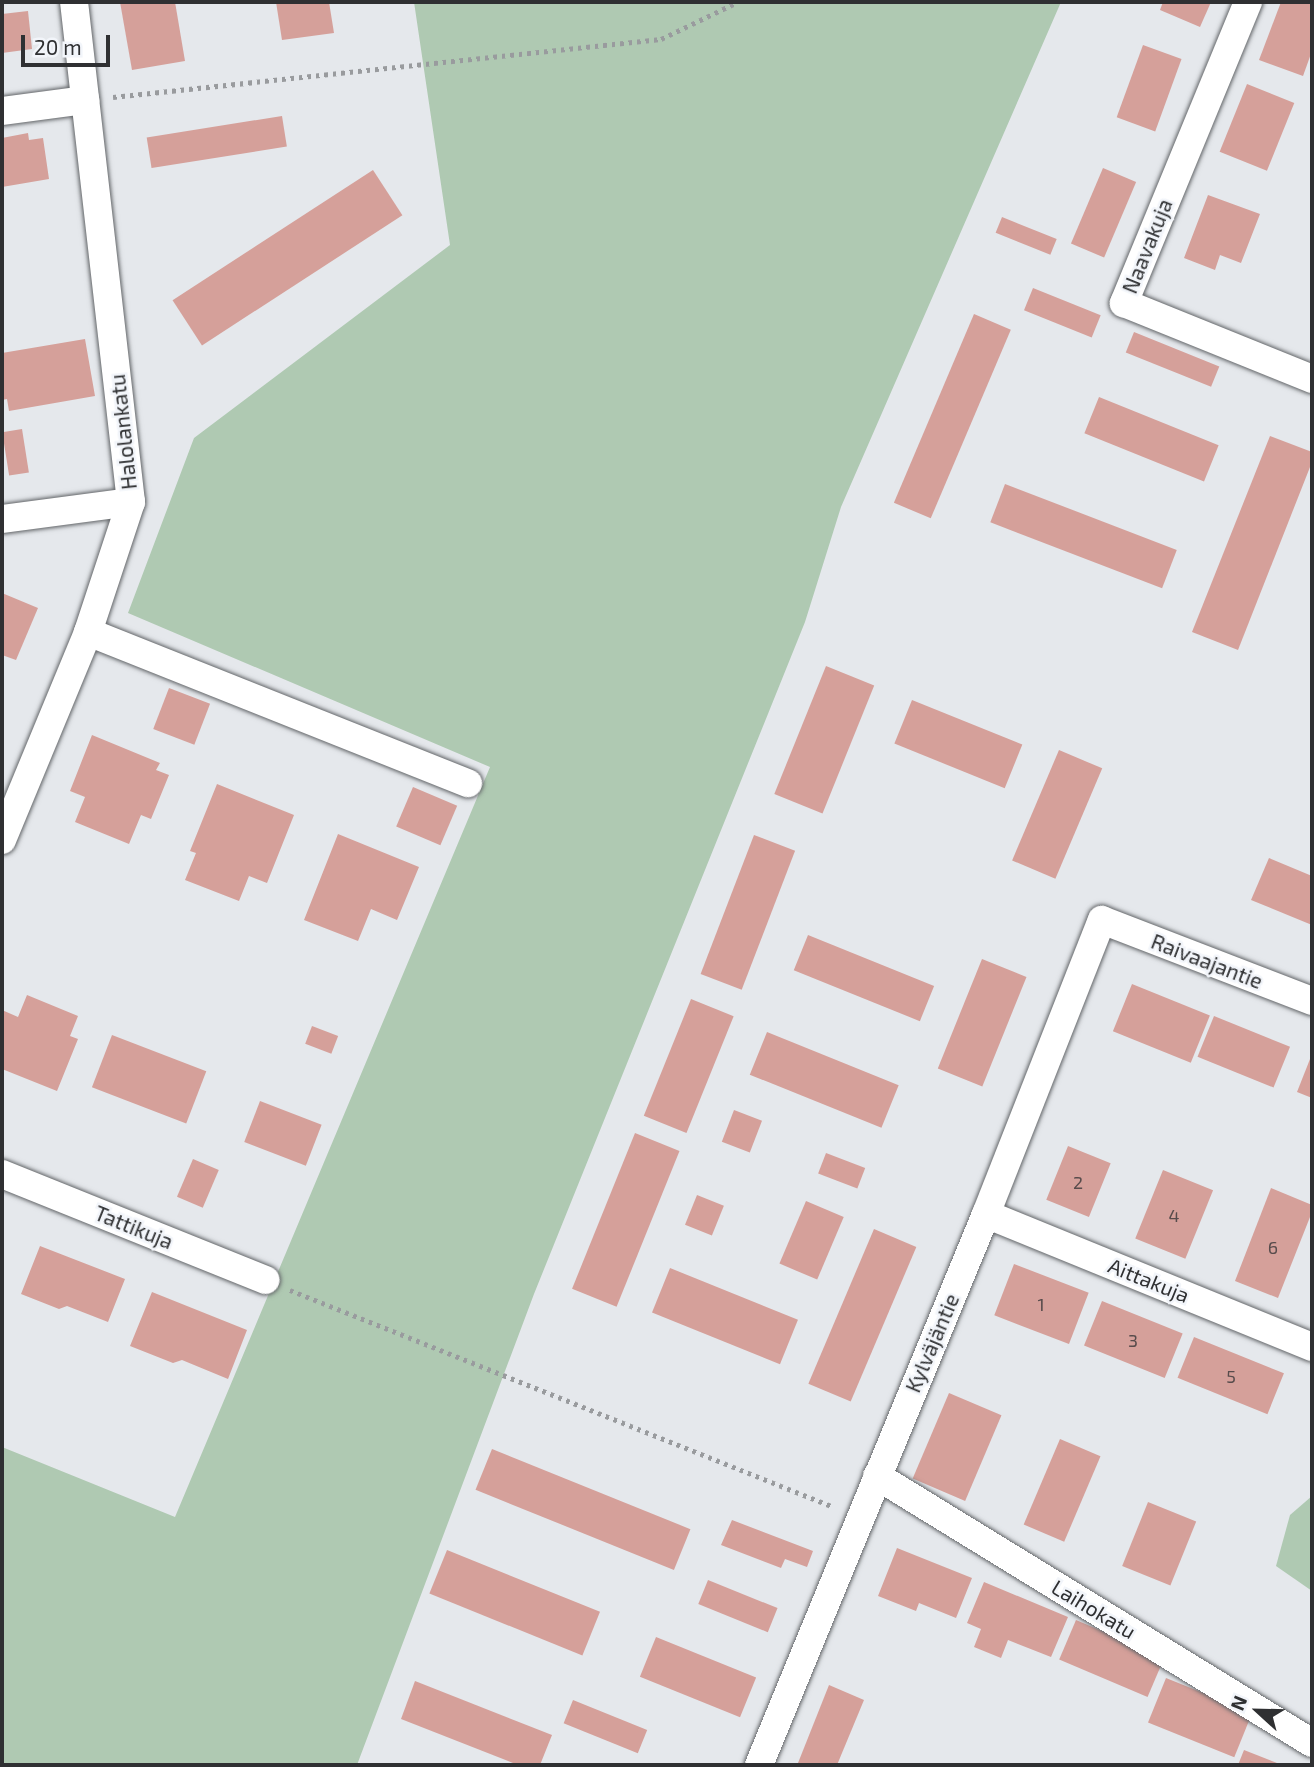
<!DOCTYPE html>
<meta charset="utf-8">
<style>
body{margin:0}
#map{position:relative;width:1314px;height:1767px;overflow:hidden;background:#e5e8ec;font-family:"Exo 2",sans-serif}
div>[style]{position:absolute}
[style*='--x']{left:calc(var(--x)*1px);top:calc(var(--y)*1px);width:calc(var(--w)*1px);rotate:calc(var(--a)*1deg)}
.green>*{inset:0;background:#afc9b2}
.building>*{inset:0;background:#d5a09a;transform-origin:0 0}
.path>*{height:4.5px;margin-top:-2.25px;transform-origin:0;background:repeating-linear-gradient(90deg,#999b9e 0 3.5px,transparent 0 8.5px)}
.roads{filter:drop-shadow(0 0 2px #636669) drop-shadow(0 0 2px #636669)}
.minor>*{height:28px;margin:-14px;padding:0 14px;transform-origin:14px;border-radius:14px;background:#fff}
span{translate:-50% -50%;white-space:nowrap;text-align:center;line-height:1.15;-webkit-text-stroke:5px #f2f5fa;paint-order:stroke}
.number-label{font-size:18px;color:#584c4c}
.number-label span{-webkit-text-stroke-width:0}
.street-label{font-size:21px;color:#2f3032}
.frame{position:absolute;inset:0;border:4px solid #2f3032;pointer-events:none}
.north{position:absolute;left:1223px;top:1676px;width:70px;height:70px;-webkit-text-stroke:5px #f2f5fa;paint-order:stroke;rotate:292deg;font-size:19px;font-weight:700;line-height:28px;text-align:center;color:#2f3032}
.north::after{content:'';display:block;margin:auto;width:24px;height:32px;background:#2f3032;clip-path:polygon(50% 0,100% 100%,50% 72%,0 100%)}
.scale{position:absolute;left:21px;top:35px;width:89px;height:32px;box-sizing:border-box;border:4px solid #2f3032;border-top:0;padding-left:9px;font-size:21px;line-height:24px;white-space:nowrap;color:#2f3032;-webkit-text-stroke:5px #f2f5fa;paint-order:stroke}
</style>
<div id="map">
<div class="green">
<div style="clip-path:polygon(414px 2px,1061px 2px,841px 507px,805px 622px,534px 1294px,357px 1765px,2px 1765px,2px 1447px,175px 1517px,490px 767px,128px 613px,194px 438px,450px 245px)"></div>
<div style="clip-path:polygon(1312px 1496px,1312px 1591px,1276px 1566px,1290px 1515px)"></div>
</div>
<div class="building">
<div style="clip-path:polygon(120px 2px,175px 2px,185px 61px,132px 70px)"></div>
<div style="clip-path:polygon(276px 2px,329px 2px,334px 33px,282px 40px)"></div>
<div style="clip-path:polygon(1163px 2px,1211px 2px,1200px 27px,1160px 10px)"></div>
<div style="clip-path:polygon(1281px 2px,1312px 2px,1312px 51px,1303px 76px,1259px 60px)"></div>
<div style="clip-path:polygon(28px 11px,32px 49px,2px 53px,2px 14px)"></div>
<div style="left:1143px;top:45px;width:41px;height:77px;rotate:20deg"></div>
<div style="left:1247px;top:84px;width:51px;height:73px;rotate:22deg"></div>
<div style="left:282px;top:116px;width:31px;height:137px;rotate:81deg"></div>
<div style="clip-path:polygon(28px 133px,29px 140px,43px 138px,49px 179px,2px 187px,2px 138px)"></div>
<div style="left:1103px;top:168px;width:36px;height:82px;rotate:23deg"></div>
<div style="left:373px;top:170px;width:54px;height:239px;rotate:57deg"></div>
<div style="clip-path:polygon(1208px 195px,1260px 214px,1241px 263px,1220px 255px,1215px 270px,1184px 258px)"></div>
<div style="left:1002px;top:217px;width:59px;height:17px;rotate:22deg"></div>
<div style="left:1033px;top:288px;width:73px;height:24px;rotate:22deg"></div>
<div style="left:974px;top:314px;width:40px;height:205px;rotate:23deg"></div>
<div style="left:1134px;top:332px;width:92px;height:22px;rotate:22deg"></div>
<div style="clip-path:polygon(85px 339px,95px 396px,9px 411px,7px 399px,2px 400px,2px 353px)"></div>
<div style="left:1099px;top:397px;width:129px;height:39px;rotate:22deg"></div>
<div style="left:22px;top:429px;width:44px;height:20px;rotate:81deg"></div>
<div style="clip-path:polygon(1270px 436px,1312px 452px,1312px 462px,1238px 650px,1192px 632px)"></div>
<div style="left:1005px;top:484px;width:184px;height:41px;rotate:21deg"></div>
<div style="clip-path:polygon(2px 593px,38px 608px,16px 660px,2px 655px)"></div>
<div style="left:826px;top:666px;width:52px;height:138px;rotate:22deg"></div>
<div style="left:169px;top:688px;width:44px;height:44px;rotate:21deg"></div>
<div style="left:912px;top:700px;width:119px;height:47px;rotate:22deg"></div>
<div style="clip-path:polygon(92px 735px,160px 763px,156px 770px,169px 775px,151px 819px,141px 815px,129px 844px,75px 822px,85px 797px,70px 791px)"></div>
<div style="left:1059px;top:750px;width:47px;height:120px;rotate:23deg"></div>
<div style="clip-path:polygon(217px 784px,294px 815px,267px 883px,249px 876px,239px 901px,185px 880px,196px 853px,190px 851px)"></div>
<div style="left:413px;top:787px;width:48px;height:43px;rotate:23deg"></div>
<div style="clip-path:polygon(338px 834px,419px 867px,397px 920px,371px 909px,358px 941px,304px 920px)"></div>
<div style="left:754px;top:835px;width:44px;height:149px;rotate:21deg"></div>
<div style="clip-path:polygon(1269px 858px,1312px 876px,1312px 925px,1251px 900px)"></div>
<div style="left:808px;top:935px;width:136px;height:38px;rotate:22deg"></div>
<div style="left:982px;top:959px;width:48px;height:118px;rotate:22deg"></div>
<div style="left:1132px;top:984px;width:84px;height:51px;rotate:22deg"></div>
<div style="clip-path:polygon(27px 995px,78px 1016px,70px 1036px,78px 1039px,57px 1091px,2px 1069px,2px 1010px,18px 1017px)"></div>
<div style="left:691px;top:999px;width:46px;height:126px;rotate:22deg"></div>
<div style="left:1214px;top:1016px;width:82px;height:44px;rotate:22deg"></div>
<div style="left:312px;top:1026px;width:28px;height:19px;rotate:21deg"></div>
<div style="left:767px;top:1032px;width:142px;height:46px;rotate:22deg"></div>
<div style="left:112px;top:1035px;width:101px;height:56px;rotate:21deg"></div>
<div style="clip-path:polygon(1312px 1054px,1312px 1098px,1297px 1092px)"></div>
<div style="left:260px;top:1101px;width:66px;height:44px;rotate:21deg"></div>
<div style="left:734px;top:1110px;width:30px;height:34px;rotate:21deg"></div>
<div style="left:635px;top:1133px;width:48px;height:168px;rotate:22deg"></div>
<div style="left:1068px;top:1146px;width:46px;height:58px;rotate:22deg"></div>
<div style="left:826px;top:1153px;width:42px;height:22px;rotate:21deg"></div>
<div style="left:193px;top:1159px;width:28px;height:41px;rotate:23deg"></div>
<div style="left:1163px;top:1170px;width:54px;height:74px;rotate:22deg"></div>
<div style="clip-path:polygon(1271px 1188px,1312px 1205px,1312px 1212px,1278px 1298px,1235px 1281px)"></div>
<div style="left:697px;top:1195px;width:29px;height:32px;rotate:22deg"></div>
<div style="left:806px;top:1201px;width:41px;height:68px;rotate:23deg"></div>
<div style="left:874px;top:1229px;width:46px;height:168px;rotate:23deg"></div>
<div style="clip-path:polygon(40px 1246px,125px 1279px,108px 1322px,67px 1306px,59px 1309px,21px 1294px)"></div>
<div style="left:1014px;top:1264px;width:80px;height:55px;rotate:21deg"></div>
<div style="left:670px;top:1268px;width:138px;height:48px;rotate:22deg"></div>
<div style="clip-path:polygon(152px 1292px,247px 1330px,228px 1379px,182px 1360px,173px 1363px,130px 1346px)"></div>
<div style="left:1102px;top:1301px;width:87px;height:48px;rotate:22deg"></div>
<div style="left:1194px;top:1337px;width:97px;height:44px;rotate:22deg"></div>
<div style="left:949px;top:1393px;width:57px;height:93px;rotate:23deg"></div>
<div style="left:1060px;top:1439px;width:44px;height:93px;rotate:23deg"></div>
<div style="left:492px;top:1449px;width:214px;height:44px;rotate:22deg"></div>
<div style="left:1148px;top:1502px;width:52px;height:69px;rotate:22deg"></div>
<div style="clip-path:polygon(732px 1520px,813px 1551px,807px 1567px,785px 1559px,781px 1568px,721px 1545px)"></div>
<div style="clip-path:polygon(897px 1548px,972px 1578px,956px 1618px,919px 1603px,916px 1611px,878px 1596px)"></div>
<div style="left:447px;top:1550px;width:165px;height:47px;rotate:22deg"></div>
<div style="left:708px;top:1580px;width:75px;height:26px;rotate:22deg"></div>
<div style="clip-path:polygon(984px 1582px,1068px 1617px,1051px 1657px,1008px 1640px,1001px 1658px,974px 1647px,981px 1629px,967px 1623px)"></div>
<div style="left:1076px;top:1620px;width:96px;height:43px;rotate:23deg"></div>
<div style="left:656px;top:1637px;width:108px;height:43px;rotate:22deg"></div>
<div style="left:1166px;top:1678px;width:93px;height:48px;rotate:22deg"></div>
<div style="clip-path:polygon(415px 1681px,552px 1735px,540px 1765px,518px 1765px,401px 1719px)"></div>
<div style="clip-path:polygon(829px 1685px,864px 1700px,837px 1765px,804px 1765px,798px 1763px)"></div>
<div style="left:573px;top:1700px;width:80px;height:25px;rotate:22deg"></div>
<div style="clip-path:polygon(1244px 1750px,1282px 1765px,1238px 1765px)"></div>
</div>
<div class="path">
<div style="--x:113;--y:97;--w:551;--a:-6.04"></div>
<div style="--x:661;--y:39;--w:85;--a:-25.7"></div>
<div style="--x:290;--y:1290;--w:586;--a:21.75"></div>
</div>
<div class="roads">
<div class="minor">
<div style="--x:1248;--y:2;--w:326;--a:112.4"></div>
<div style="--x:1124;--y:303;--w:203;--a:22"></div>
<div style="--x:2;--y:111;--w:84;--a:-7.5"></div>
<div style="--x:2;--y:519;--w:130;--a:-7.5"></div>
<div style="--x:88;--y:632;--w:409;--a:21.7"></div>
<div style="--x:2;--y:840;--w:225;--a:-67.5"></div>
<div style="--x:88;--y:632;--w:137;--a:-71.7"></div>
<div style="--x:131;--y:502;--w:503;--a:-96.5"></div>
<div style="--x:2;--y:1174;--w:284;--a:21.9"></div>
<div style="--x:986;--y:1214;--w:352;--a:22.2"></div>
<div style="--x:877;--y:1476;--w:510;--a:31.54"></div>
<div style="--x:759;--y:1765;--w:596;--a:-67.61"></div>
<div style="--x:986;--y:1214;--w:316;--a:-68.5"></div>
<div style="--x:1102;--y:920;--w:225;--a:21.1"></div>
</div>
</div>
<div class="number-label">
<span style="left:1078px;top:1182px">2</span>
<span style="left:1174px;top:1215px">4</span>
<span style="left:1273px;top:1247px">6</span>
<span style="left:1041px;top:1304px">1</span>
<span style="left:1133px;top:1340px">3</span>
<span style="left:1231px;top:1376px">5</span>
</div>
<div class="street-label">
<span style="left:1147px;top:246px;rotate:-68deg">Naavakuja</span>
<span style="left:123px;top:432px;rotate:-96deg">Halolankatu</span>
<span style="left:1207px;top:961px;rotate:21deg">Raivaajantie</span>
<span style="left:134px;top:1227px;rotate:22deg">Tattikuja</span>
<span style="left:1149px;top:1280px;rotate:22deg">Aittakuja</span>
<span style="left:932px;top:1343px;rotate:-67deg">Kylväjäntie</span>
<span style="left:1094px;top:1609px;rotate:31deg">Laihokatu</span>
</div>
<div class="frame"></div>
<div class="north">N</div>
<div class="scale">20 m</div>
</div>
